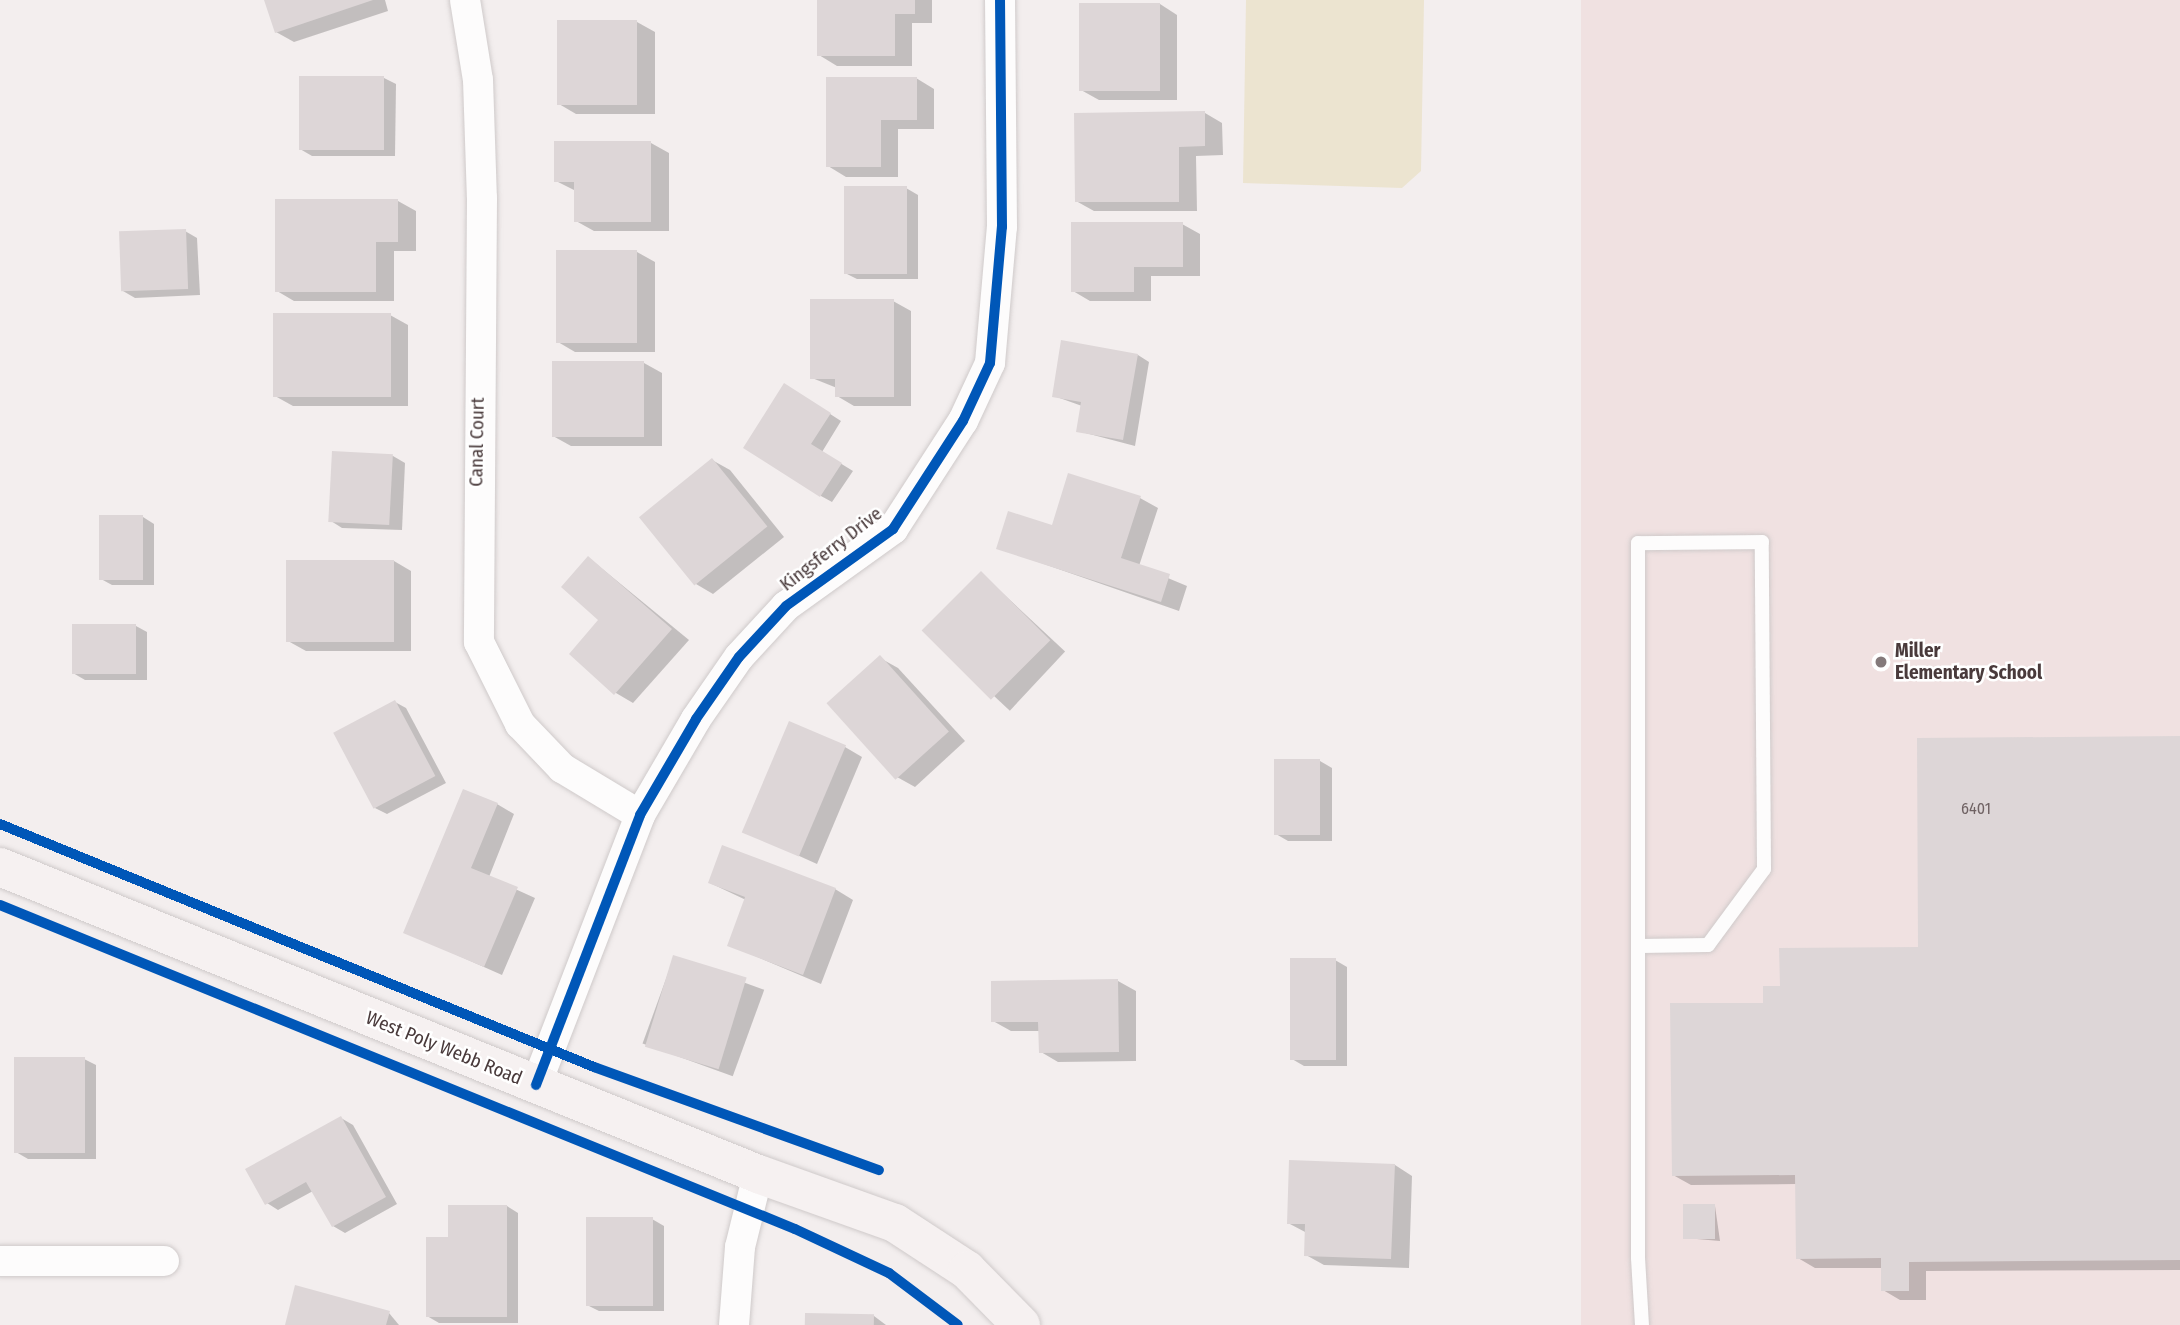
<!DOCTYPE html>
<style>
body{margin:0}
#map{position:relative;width:2180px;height:1325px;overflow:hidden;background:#f3eeee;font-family:"Fira Sans Condensed",sans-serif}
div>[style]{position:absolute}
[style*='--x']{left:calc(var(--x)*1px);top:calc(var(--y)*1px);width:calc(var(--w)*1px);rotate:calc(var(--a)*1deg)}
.education>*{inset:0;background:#f0e1e1;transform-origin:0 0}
.green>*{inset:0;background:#ece4d0}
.shadow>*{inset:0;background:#0003;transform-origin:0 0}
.building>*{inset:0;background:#ddd6d7;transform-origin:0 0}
.roads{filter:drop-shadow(0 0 2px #cfcaca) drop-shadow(0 0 2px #cfcaca)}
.lane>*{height:14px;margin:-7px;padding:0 7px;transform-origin:7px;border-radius:7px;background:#fdfcfc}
.street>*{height:30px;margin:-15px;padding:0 15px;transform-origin:15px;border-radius:15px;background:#fdfcfc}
.secondary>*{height:38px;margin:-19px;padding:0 19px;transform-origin:19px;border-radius:19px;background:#f6f1f1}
.cycleway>*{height:10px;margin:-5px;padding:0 5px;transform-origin:5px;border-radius:5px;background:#0057b8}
.dots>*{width:19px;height:19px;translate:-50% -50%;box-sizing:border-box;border:4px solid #fff;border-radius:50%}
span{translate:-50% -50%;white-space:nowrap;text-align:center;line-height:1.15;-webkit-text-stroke:5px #fff;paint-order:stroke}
.number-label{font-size:16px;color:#6f6263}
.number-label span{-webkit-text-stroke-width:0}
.street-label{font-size:19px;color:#493a3b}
.poi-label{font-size:19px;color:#493a3b;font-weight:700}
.left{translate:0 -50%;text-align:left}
</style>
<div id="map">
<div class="education">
<div style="left:1581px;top:0;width:599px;height:1325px"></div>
</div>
<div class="green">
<div style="clip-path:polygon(1246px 0,1424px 0,1421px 171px,1402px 188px,1243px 183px)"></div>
</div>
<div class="shadow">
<div style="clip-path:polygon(266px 0,385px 0,388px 11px,294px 42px,276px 32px)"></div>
<div style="clip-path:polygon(819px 0,932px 0,932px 23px,912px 23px,912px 66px,837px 66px,819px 55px)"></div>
<div style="clip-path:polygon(1160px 4px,1177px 15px,1177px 100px,1099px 100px,1081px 90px)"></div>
<div style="clip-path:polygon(637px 22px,655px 32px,655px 114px,576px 114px,559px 104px)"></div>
<div style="clip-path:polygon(384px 78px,396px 84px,395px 156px,312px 156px,300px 149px)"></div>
<div style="clip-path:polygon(916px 78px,934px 89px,934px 129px,898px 129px,898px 177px,846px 177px,828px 166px)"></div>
<div style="clip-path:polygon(1205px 113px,1222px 123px,1223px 155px,1196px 156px,1197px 211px,1094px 211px,1076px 201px)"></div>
<div style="clip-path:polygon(651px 143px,669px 153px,669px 231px,594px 231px,576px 221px,576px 191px,556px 181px)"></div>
<div style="clip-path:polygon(906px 188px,918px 195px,918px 279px,857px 279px,845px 273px)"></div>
<div style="clip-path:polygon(398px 201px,416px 211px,416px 251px,394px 251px,394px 301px,294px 301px,277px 291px)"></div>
<div style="clip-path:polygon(1182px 224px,1200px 234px,1200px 276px,1151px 276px,1151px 301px,1090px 301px,1073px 291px)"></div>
<div style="clip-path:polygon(185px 231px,197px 238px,200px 295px,135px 298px,123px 291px)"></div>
<div style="clip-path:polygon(637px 252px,655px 262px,655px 352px,575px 352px,558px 342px)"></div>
<div style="clip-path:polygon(893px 301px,911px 311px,911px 406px,854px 406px,837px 396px,837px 388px,812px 378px)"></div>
<div style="clip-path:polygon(390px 315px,408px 325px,408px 406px,293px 406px,275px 396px)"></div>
<div style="clip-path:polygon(1138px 355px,1149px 362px,1135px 446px,1078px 431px,1082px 406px,1054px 396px)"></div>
<div style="clip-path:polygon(644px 363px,662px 373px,662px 446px,571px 446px,553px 436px)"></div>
<div style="clip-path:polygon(796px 392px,841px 421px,822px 452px,853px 471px,832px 502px,821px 496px)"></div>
<div style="clip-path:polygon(334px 453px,393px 456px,405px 463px,402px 530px,342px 528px,331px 521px)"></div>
<div style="clip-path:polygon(712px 460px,730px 470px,784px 537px,713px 594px,696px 584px)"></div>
<div style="clip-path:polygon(1140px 498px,1158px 508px,1139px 566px,1187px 586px,1179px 611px,998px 548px)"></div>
<div style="clip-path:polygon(143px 517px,154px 524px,154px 585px,112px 585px,101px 579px)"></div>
<div style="clip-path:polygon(589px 558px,689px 640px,633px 703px,616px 693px)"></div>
<div style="clip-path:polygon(394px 561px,411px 571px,411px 651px,306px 651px,288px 641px)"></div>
<div style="left:981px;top:573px;width:115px;height:81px;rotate:43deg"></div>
<div style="clip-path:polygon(136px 626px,147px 632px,147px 680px,85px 680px,73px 673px)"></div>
<div style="clip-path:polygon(880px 658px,898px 668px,965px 741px,915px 787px,897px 777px)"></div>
<div style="clip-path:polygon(395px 702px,406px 708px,446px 783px,387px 814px,375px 808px)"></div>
<div style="clip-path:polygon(2180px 738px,2180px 1270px,1926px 1271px,1926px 1300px,1900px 1300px,1883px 1290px,1883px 1268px,1815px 1268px,1798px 1258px,1797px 1184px,1691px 1185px,1673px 1175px,1765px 1004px,1782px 988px,1919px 949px)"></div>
<div style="clip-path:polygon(845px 747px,862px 757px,817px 864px,744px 831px)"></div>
<div style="clip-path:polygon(1320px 761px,1332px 768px,1332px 841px,1288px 841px,1276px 834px)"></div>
<div style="clip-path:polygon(497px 804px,514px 814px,489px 877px,535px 898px,502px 975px,405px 932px)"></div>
<div style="clip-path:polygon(710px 883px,835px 889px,853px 900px,821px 984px,729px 945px,746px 900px)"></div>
<div style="left:674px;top:957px;width:96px;height:92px;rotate:20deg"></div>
<div style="clip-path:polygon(1335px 960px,1347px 967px,1347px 1066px,1304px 1066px,1292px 1059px)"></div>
<div style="clip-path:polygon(1118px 981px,1136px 991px,1136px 1061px,1058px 1062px,1041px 1052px,1040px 1031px,1011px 1031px,993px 1021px)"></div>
<div style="clip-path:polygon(84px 1059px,96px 1065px,96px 1159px,28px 1159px,16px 1152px)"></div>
<div style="clip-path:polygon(341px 1118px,353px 1125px,397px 1204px,345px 1233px,333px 1226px,313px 1191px,278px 1210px,267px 1203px)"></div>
<div style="clip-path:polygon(1395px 1165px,1412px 1176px,1409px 1268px,1324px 1265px,1306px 1255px,1307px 1233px,1288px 1223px)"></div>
<div style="clip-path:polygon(507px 1206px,518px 1213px,518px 1323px,439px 1323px,427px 1316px,450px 1239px)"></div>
<div style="clip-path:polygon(1715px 1206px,1720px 1241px,1685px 1238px)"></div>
<div style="clip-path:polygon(652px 1219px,664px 1226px,664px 1311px,599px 1311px,587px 1305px)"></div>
<div style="clip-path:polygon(389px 1313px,399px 1325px,286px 1325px)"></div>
<div style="clip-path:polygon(806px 1314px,874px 1316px,886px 1325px,806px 1325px)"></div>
</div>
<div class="building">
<div style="clip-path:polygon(264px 0,373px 0,275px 33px)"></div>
<div style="clip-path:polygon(817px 0,915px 0,915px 14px,895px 14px,895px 56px,817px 56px)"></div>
<div style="left:1079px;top:3px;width:81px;height:88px"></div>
<div style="left:557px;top:20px;width:80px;height:85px"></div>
<div style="left:299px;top:76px;width:85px;height:74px"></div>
<div style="clip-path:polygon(826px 77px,917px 77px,917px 120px,881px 120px,881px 167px,826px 167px)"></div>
<div style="clip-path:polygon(1205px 111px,1205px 146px,1179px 147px,1179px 202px,1075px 202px,1074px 113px)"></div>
<div style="clip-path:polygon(554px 141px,651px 141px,651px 222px,574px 222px,574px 182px,554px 182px)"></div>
<div style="left:844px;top:186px;width:63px;height:88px"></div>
<div style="clip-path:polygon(275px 199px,398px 199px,398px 242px,376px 242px,376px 292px,275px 292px)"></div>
<div style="clip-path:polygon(1071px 222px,1183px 222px,1183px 267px,1134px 267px,1134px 292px,1071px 292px)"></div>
<div style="left:186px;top:229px;width:60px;height:67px;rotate:88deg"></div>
<div style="left:556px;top:250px;width:81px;height:93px"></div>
<div style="clip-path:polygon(810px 299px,894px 299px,894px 397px,835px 397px,835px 379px,810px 379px)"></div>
<div style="left:273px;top:313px;width:118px;height:84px"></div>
<div style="clip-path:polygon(1061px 340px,1138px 354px,1123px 440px,1076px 432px,1081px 402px,1052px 397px)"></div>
<div style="left:552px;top:361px;width:92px;height:76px"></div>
<div style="clip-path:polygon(784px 383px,831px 413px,811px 444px,842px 463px,820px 497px,743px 448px)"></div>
<div style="left:332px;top:451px;width:61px;height:71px;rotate:3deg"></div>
<div style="left:712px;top:458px;width:88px;height:94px;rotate:51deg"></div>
<div style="clip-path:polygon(1068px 473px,1141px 496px,1121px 558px,1170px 574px,1161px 602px,996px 549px,1008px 511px,1052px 525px)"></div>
<div style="left:99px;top:515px;width:44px;height:65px"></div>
<div style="clip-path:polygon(588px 556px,672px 629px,614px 695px,569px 654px,598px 620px,561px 587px)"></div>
<div style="left:286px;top:560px;width:108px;height:82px"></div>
<div style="left:981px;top:571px;width:98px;height:84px;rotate:45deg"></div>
<div style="left:72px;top:624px;width:64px;height:50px"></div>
<div style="left:880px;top:655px;width:103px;height:72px;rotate:48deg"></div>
<div style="left:395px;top:700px;width:86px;height:70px;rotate:62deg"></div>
<div style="left:789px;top:721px;width:62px;height:121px;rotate:23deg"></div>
<div style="clip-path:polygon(2180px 736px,2180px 1260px,1909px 1262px,1909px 1291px,1881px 1291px,1881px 1258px,1796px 1259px,1795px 1175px,1672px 1176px,1670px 1003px,1763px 1003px,1763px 986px,1780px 986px,1779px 948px,1918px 947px,1917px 738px)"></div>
<div style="left:1274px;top:759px;width:46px;height:76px"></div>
<div style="clip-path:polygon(463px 789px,498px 803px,471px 868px,518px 887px,484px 967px,403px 933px)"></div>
<div style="clip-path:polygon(722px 845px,836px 888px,803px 975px,727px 946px,745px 897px,708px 883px)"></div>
<div style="left:673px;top:955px;width:77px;height:96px;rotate:17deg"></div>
<div style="left:1290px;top:958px;width:46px;height:102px"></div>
<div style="clip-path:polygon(1118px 979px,1119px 1052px,1039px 1053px,1038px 1022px,991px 1022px,991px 981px)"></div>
<div style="left:14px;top:1057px;width:71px;height:96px"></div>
<div style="clip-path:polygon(341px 1116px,386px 1197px,332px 1227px,306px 1182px,265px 1205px,245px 1169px)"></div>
<div style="clip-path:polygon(1289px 1160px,1395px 1164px,1391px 1259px,1304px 1256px,1305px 1224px,1287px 1224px)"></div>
<div style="left:1683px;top:1204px;width:32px;height:35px"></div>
<div style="clip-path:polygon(448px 1205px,507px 1205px,507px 1317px,426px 1317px,426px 1237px,448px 1237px)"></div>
<div style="left:586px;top:1217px;width:67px;height:89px"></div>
<div style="clip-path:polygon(295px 1285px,390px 1311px,386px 1325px,285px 1325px)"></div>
<div style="left:805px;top:1313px;width:69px;height:12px;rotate:1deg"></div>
</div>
<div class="roads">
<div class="lane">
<div style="--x:1640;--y:946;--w:68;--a:-0.8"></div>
<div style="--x:1708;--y:945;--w:94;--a:-53.6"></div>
<div style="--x:1764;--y:869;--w:327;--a:-90.4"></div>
<div style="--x:1762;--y:542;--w:124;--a:179.5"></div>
<div style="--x:1638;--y:543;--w:715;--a:90"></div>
<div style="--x:1638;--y:1258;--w:67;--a:86.6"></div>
</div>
<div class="street">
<div style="--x:465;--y:0;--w:81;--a:80.8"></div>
<div style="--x:478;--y:80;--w:118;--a:88.1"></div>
<div style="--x:482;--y:198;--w:444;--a:90.4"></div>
<div style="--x:479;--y:642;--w:92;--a:63.4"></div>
<div style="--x:520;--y:724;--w:61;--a:46.3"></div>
<div style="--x:562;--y:768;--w:91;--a:31.1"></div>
<div style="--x:536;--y:1085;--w:289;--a:-68.9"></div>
<div style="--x:640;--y:815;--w:111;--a:-59.7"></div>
<div style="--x:696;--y:719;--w:75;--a:-55.3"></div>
<div style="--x:739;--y:657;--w:69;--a:-47.3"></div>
<div style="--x:786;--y:606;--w:132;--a:-35.7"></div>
<div style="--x:893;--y:529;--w:129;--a:-57.1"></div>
<div style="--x:963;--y:421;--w:64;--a:-65"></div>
<div style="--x:990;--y:363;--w:137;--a:-85"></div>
<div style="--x:1002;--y:227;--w:227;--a:-90.5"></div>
<div style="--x:0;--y:1261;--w:164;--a:0"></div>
<div style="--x:734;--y:1325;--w:78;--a:-85.6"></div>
<div style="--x:740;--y:1247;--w:75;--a:-76.1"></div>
</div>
<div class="secondary">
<div style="--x:0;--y:867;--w:818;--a:22.05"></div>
<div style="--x:758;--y:1174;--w:145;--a:19.7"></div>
<div style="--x:895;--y:1223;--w:86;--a:33.1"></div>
<div style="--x:967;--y:1270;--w:77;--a:45.5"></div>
</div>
</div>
<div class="cycleway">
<div style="--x:0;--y:824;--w:642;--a:22.25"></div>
<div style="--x:594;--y:1067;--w:303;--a:19.9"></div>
<div style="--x:0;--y:905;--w:858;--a:22.17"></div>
<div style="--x:795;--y:1229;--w:104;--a:25.1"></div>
<div style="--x:889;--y:1273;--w:86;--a:37"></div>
<div style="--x:536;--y:1085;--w:289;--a:-68.9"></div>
<div style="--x:640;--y:815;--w:111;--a:-59.7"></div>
<div style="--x:696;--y:719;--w:75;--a:-55.3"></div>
<div style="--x:739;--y:657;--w:69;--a:-47.3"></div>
<div style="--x:786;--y:606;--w:132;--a:-35.7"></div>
<div style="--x:893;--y:529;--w:129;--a:-57.1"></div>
<div style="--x:963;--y:421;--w:64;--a:-65"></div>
<div style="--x:990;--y:363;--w:137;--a:-85"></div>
<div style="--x:1002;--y:227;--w:227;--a:-90.5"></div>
</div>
<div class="dots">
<div style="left:1881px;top:662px;background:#84797a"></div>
</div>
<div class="number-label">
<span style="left:1976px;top:809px">6401</span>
</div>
<div class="street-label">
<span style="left:477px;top:442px;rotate:-89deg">Canal Court</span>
<span style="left:831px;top:549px;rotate:-38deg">Kingsferry Drive</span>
<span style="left:444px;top:1048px;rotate:22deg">West Poly Webb Road</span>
</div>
<div class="poi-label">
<span class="left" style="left:1895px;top:662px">Miller<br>Elementary School</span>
</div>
</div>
